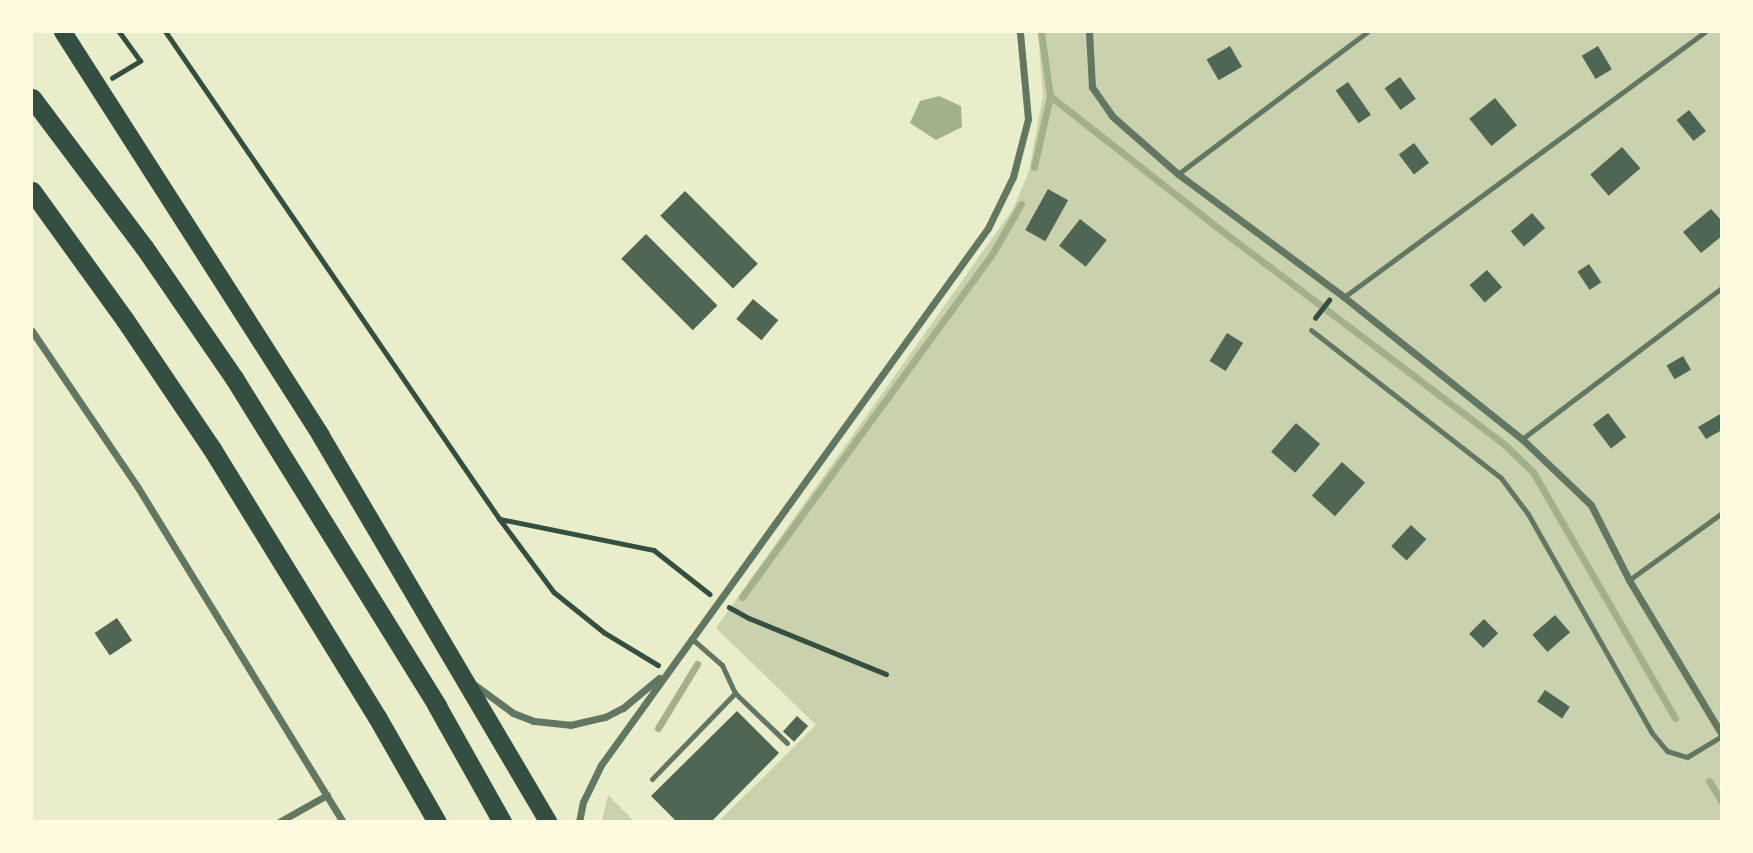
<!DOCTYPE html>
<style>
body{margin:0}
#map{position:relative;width:1753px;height:853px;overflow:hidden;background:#e9edc9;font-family:Mulish,sans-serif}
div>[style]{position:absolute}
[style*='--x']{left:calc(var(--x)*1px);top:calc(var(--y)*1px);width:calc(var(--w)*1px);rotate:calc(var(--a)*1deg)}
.green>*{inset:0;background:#cad2ad}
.water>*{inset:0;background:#a3b18a}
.stream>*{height:7px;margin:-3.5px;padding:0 3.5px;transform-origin:3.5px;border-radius:3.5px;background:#a3b18a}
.building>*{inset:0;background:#4f6655;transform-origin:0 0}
.path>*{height:4.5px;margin:-2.25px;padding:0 2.25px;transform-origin:2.25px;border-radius:2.25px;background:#344e41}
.service>*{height:5px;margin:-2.5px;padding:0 2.5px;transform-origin:2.5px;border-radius:2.5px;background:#617663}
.minor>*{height:7px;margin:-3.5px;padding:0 3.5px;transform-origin:3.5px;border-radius:3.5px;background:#617663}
.primary>*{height:18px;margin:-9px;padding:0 9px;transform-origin:9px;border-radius:9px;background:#344e41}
.trunk>*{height:19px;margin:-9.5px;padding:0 9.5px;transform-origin:9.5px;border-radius:9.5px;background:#344e41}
span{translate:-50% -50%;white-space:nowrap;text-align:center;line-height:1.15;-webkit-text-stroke:5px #fefae0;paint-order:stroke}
.frame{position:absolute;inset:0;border:33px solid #fefae0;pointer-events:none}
</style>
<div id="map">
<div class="green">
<div style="clip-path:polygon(1038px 32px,1721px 32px,1721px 821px,719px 821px,816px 725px,716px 628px,1013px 209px,1029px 171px,1043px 96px)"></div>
<div style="clip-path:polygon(608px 795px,634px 821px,602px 821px)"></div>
</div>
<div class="water">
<div style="clip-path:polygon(939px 96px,961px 106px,962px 127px,936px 140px,910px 123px,920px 101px)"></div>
</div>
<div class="stream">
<div style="--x:1050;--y:96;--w:207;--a:38.1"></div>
<div style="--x:1213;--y:224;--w:366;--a:37.1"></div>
<div style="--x:1505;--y:445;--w:39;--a:44"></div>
<div style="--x:1533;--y:472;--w:284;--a:60"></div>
<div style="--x:1034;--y:167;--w:73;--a:-77.3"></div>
<div style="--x:1050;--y:96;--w:65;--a:-98"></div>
<div style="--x:742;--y:597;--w:422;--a:-53.9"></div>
<div style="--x:991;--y:256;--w:60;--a:-60"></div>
<div style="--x:658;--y:728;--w:75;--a:-58.6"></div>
<div style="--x:1709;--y:781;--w:25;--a:58"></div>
</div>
<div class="building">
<div style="left:1230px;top:46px;width:24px;height:27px;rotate:60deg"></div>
<div style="left:1598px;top:46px;width:27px;height:19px;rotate:59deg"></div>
<div style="left:1400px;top:77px;width:27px;height:19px;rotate:54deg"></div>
<div style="left:1348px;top:82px;width:40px;height:15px;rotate:55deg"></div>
<div style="left:1495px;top:98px;width:35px;height:33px;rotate:51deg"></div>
<div style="left:1689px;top:110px;width:27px;height:16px;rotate:51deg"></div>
<div style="left:1414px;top:143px;width:25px;height:19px;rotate:53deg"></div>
<div style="left:1622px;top:147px;width:28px;height:42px;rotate:49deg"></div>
<div style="left:1048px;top:189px;width:23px;height:47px;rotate:29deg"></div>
<div style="left:685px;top:191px;width:103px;height:35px;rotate:45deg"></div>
<div style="clip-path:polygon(1711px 209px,1722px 221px,1722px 236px,1701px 253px,1683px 232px)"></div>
<div style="left:1532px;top:213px;width:20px;height:28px;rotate:49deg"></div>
<div style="left:1080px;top:219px;width:34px;height:34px;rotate:38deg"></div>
<div style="left:646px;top:234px;width:101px;height:35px;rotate:45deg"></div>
<div style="left:1589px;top:264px;width:22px;height:14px;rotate:56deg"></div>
<div style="left:1487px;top:270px;width:23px;height:23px;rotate:49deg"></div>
<div style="left:753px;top:299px;width:33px;height:26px;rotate:40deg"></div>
<div style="left:1227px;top:333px;width:19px;height:33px;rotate:32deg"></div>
<div style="left:1683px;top:356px;width:16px;height:19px;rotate:60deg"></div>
<div style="left:1608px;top:413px;width:30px;height:19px;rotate:53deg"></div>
<div style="clip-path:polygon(1722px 413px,1722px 430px,1706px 439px,1698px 427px)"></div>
<div style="left:1296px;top:423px;width:32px;height:38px;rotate:41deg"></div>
<div style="left:1342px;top:462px;width:31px;height:45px;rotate:42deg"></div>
<div style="left:1411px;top:525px;width:21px;height:29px;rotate:43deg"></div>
<div style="left:1555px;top:615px;width:23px;height:30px;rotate:49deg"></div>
<div style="left:117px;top:618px;width:27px;height:27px;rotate:56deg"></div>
<div style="left:1484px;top:619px;width:20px;height:21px;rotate:45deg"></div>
<div style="left:1545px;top:690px;width:30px;height:14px;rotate:34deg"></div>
<div style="clip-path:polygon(737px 711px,779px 753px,711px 822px,677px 822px,651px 796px)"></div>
<div style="left:797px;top:716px;width:15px;height:21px;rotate:42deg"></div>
</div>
<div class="path">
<div style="--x:166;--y:32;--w:589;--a:55.58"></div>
<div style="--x:499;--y:518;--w:92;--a:53.4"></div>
<div style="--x:554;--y:592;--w:65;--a:38.8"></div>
<div style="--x:605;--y:633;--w:62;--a:31.1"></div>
<div style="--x:112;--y:78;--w:33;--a:-31"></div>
<div style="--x:140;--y:61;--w:36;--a:-126"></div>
<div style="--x:1315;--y:318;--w:23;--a:-52"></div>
<div style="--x:500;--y:519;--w:157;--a:11.4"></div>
<div style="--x:654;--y:550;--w:71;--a:38.2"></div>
<div style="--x:729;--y:607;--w:23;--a:29"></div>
<div style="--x:749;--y:618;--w:148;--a:22.2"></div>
</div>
<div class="service">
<div style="--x:1178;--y:174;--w:236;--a:-36.9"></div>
<div style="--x:1344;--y:297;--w:448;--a:-36.3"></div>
<div style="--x:1311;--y:330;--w:241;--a:37.9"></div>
<div style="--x:1501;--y:478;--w:45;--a:53.1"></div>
<div style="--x:1528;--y:514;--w:252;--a:60.5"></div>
<div style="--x:1652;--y:733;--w:23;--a:50"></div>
<div style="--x:1667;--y:751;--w:21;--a:17"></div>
<div style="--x:1687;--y:757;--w:41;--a:-31"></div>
<div style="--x:1522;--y:439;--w:251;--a:-37.1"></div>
<div style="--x:1629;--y:580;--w:115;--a:-35.8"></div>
<div style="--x:735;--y:693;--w:72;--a:43.9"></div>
<div style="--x:652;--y:779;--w:120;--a:-46"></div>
<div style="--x:735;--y:693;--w:31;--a:-115"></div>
<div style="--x:722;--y:665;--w:41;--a:-138.9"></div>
</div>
<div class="minor">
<div style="--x:1089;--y:32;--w:55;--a:86.9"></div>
<div style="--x:1092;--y:87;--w:35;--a:55"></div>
<div style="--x:1112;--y:116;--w:88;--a:41.3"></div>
<div style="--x:1178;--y:174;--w:207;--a:36.5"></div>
<div style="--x:1344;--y:297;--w:228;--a:38.6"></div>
<div style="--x:1522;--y:439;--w:95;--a:43.7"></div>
<div style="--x:1591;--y:505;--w:84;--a:63.1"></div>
<div style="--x:1629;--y:580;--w:181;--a:59"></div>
<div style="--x:32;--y:331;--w:187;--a:55.9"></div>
<div style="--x:137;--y:486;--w:394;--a:58.5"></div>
<div style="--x:475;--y:685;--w:47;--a:36.4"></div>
<div style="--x:513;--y:713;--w:22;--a:21"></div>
<div style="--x:534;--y:721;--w:36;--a:6"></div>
<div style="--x:570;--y:725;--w:36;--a:-13"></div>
<div style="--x:605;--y:717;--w:20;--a:-27"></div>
<div style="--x:623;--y:708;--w:47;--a:-39.8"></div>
<div style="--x:279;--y:822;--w:55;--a:-29.4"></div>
<div style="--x:579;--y:822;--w:20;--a:-79"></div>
<div style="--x:583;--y:802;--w:41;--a:-64.1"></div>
<div style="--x:601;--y:765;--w:662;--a:-54.22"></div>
<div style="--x:988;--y:228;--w:57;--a:-63.9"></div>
<div style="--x:1013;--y:177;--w:60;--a:-75.5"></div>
<div style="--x:1028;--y:119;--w:87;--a:-95.3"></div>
</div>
<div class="primary">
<div style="--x:63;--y:32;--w:479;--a:57.4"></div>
<div style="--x:321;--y:436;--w:448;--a:59.5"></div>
</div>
<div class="trunk">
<div style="--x:32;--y:98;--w:186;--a:53.1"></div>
<div style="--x:144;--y:247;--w:159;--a:55.5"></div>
<div style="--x:234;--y:378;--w:386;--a:58.2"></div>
<div style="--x:437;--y:706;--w:133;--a:60.7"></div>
<div style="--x:32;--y:191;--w:159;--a:54.2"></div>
<div style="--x:125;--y:320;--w:156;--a:56"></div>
<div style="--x:212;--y:449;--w:315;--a:58.4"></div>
<div style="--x:377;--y:717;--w:121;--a:60.3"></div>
</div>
<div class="frame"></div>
</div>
